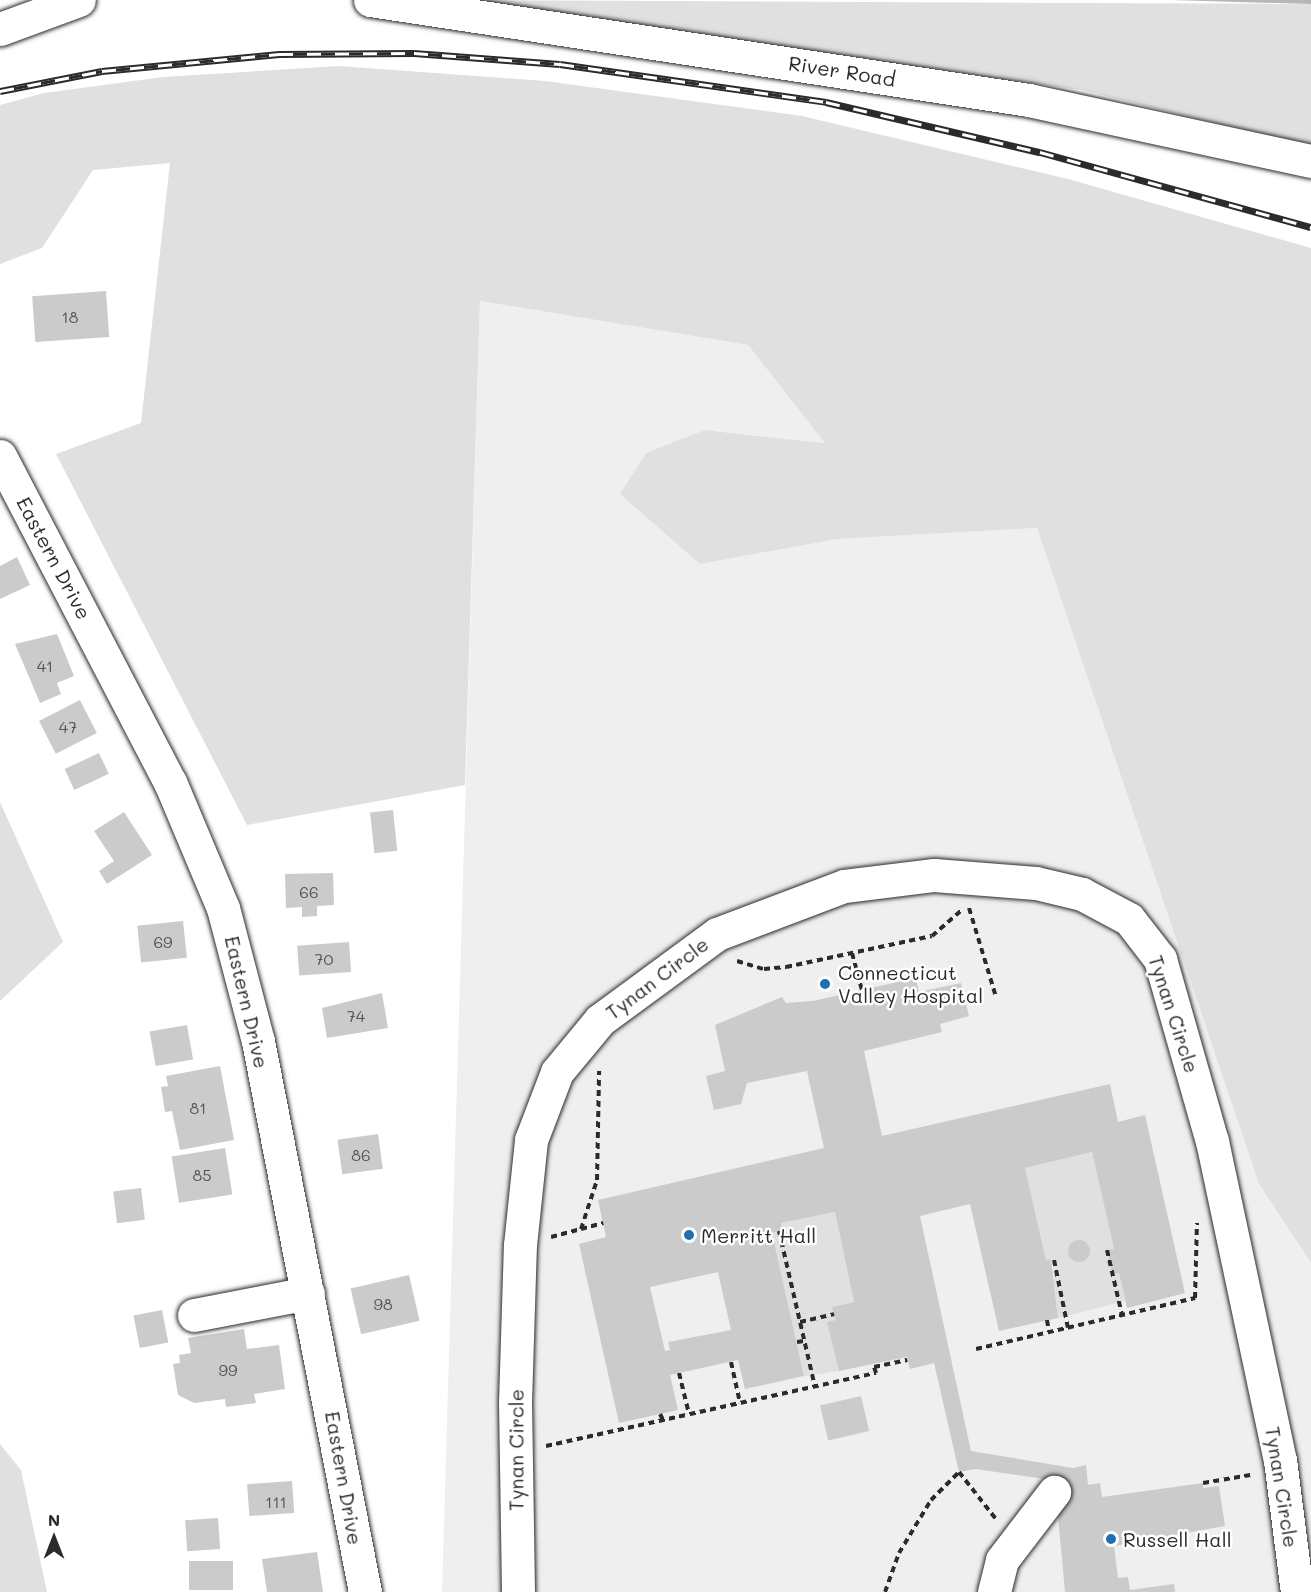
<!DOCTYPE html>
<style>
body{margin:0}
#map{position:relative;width:1311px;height:1592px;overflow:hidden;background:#fff;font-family:Mali,sans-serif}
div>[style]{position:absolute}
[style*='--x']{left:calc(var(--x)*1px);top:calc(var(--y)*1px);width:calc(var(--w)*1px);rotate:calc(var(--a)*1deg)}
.built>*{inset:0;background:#efefef}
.green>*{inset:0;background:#e0e0e0}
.water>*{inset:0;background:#b6b6b6}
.building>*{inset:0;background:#cbcbcb;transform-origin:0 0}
.round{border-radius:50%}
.path>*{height:4px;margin-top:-2px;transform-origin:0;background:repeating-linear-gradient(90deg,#2b2b2b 0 6px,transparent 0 10.5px)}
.roads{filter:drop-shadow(0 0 2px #2b2b2b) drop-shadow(0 0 2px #2b2b2b)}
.minor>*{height:33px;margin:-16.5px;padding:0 16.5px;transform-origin:16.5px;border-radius:16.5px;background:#fff}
.rail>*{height:7px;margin-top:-3.5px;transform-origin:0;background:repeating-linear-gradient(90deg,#fff 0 14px,#2b2b2b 0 28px);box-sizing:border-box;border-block:2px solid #2b2b2b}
.dots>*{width:16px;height:16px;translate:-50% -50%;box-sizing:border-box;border:3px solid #fff;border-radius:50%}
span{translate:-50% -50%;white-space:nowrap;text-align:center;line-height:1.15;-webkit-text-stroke:5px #fff;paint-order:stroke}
.number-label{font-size:16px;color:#535353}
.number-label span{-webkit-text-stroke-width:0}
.street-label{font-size:20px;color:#2b2b2b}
.poi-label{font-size:20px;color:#2b2b2b}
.left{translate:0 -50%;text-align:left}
.north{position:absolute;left:24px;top:1508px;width:60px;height:60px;-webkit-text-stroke:4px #fff;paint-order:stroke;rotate:0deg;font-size:16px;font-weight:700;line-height:24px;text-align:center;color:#2b2b2b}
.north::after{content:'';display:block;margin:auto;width:21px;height:27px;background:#2b2b2b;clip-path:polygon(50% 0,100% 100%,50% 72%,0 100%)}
</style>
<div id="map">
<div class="built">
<div style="clip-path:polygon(480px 301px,748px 345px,826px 443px,705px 430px,700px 564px,837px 539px,1037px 528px,1259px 1184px,1311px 1263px,1311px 1592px,442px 1592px)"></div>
</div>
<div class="green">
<div style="clip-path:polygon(440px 0,1311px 4px,1311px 147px,1082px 90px)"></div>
<div style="clip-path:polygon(339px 66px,545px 81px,802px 116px,1068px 179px,1311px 248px,1311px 1263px,1259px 1184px,1037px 528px,837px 539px,700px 564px,620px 494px,646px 453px,705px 430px,825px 443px,748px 345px,480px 301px,465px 785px,247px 825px,56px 454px,141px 423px,170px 163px,93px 170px,42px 248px,0 264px,0 105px,44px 93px,163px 77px)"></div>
<div style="clip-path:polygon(0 802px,63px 942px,0 1001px)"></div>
<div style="clip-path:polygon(1092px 1152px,1114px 1249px,1107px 1250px,1112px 1274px,1119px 1273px,1125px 1301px,1058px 1318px,1052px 1259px,1046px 1260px,1025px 1168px)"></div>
<div style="clip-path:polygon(835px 1212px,854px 1302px,833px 1307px,836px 1320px,828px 1323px,839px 1371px,804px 1376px,772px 1233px,782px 1230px,781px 1223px)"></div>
<div style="clip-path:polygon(0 1444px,21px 1470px,47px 1592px,0 1592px)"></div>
</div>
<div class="water">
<div style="clip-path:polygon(1171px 0,1311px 0,1311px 4px)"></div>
</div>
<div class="building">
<div style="left:106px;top:291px;width:46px;height:74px;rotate:86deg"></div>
<div style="clip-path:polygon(17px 557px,30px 585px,0 599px,0 566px)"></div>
<div style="clip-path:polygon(57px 634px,74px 676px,57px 683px,61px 694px,40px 703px,15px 644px)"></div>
<div style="left:80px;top:700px;width:37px;height:46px;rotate:63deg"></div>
<div style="left:99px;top:753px;width:23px;height:38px;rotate:65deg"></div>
<div style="left:393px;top:810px;width:41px;height:23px;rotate:84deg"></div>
<div style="clip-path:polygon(124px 812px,152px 855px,107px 884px,99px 871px,114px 861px,94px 831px)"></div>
<div style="clip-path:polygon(333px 873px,334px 905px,317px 906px,317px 916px,302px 917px,302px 907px,286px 908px,285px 874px)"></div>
<div style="left:183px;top:921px;width:37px;height:46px;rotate:84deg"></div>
<div style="left:349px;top:942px;width:30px;height:52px;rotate:86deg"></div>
<div style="clip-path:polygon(evenodd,911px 979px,916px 979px,919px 992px,961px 983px,969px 1016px,940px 1024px,942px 1032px,864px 1051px,882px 1136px,1110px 1084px,1118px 1122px,1145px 1115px,1185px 1293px,1127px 1308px,1119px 1273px,1112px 1274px,1107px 1250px,1114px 1249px,1092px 1152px,1025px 1168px,1046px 1260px,1051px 1259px,1058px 1318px,999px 1331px,970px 1204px,920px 1216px,971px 1451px,1073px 1468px,1086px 1465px,1088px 1485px,1100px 1483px,1102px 1497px,1203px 1483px,1203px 1488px,1219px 1486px,1225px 1526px,1114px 1546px,1118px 1578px,1128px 1577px,1130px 1590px,1174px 1584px,1175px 1592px,1065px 1592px,1057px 1505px,1061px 1488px,1072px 1483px,976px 1469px,959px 1472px,934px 1363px,910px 1369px,907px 1357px,839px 1371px,827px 1322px,836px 1320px,832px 1307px,854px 1302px,835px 1212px,781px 1223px,783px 1230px,772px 1233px,804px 1376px,745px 1389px,738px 1360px,670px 1375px,678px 1410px,619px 1423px,579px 1244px,606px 1237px,598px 1200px,824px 1148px,807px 1071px,747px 1083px,741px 1104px,714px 1110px,706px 1076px,725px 1071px,715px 1025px,782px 997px,786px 1003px,813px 1001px,911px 979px,718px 1272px,731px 1330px,668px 1342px,670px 1350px,665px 1351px,650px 1287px,718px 1272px)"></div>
<div style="clip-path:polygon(382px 993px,388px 1028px,327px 1038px,322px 1008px)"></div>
<div style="left:187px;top:1025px;width:35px;height:38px;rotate:80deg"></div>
<div style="clip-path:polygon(220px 1066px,234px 1140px,180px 1150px,172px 1111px,165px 1112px,161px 1087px,168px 1086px,166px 1076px)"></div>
<div style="left:378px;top:1134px;width:35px;height:41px;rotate:82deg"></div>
<div style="left:225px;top:1148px;width:47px;height:54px;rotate:81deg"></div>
<div style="left:141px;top:1188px;width:32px;height:28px;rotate:83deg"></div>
<div class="round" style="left:1068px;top:1240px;width:22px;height:22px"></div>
<div style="left:409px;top:1275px;width:47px;height:60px;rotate:77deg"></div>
<div style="left:162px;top:1310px;width:33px;height:29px;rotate:79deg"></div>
<div style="clip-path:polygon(244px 1329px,247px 1349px,279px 1345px,285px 1389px,254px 1394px,256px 1403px,226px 1407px,225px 1399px,194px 1403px,178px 1395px,173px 1364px,180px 1363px,179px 1355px,191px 1353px,188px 1338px)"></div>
<div style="left:861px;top:1396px;width:36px;height:42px;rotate:77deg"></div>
<div style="left:292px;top:1481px;width:32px;height:45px;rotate:86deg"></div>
<div style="left:218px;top:1518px;width:31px;height:33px;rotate:86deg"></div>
<div style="clip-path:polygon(317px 1552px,323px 1592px,267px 1592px,262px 1559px)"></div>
<div style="left:189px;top:1561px;width:44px;height:29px"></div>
</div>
<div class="path">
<div style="--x:969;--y:908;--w:93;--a:73.1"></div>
<div style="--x:852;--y:953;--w:38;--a:75"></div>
<div style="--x:737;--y:961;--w:28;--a:17"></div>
<div style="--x:764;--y:969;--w:22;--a:-5"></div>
<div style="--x:786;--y:967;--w:149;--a:-12"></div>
<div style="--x:932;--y:936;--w:41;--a:-41.1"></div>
<div style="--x:581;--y:1229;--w:23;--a:-15"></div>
<div style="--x:779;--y:1231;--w:160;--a:77"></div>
<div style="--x:551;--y:1237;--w:31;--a:-15"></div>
<div style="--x:581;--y:1229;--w:52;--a:-71.9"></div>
<div style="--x:597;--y:1180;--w:109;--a:-88.9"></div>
<div style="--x:1107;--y:1250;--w:67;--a:77"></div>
<div style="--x:1054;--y:1260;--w:69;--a:78.4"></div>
<div style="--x:1047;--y:1320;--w:12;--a:81"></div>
<div style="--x:800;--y:1322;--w:35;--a:-13"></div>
<div style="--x:797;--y:1342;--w:7;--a:-8"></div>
<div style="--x:976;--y:1349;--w:225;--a:-13.1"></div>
<div style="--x:1195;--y:1298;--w:75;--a:-88.5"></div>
<div style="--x:731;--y:1362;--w:42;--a:77.6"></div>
<div style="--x:679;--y:1373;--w:42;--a:76.3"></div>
<div style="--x:660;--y:1414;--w:7;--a:63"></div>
<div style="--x:546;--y:1446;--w:338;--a:-12.5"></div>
<div style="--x:876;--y:1373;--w:6;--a:-108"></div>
<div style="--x:874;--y:1367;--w:34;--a:-12"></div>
<div style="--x:1203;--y:1483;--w:48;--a:-9.7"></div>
<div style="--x:885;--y:1592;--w:41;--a:-70.3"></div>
<div style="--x:899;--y:1553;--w:62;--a:-58.9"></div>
<div style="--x:931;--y:1500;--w:40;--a:-45"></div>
<div style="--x:959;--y:1472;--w:60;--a:51.8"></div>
</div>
<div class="roads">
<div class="minor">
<div style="--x:370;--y:0;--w:667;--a:8.63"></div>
<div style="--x:1029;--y:100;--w:289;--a:12.2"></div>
<div style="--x:0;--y:29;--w:84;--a:-20.2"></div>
<div style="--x:0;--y:456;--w:368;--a:62.5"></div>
<div style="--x:170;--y:782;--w:137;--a:67.2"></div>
<div style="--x:223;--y:908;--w:138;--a:75.3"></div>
<div style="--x:258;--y:1041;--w:561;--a:79.01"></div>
<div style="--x:194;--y:1315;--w:116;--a:-10.9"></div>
<div style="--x:518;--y:1592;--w:190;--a:-90.9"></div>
<div style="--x:515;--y:1402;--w:157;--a:-88.2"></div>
<div style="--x:520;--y:1245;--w:106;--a:-84"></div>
<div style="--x:531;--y:1140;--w:73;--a:-69.1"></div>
<div style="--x:557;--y:1072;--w:67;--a:-50.4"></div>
<div style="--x:600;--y:1020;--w:145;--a:-36.3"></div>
<div style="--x:717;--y:934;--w:136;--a:-20.7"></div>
<div style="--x:844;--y:886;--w:91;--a:-7"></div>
<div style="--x:934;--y:875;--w:102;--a:4.5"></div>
<div style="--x:1036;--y:883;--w:47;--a:13.4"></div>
<div style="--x:1082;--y:894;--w:53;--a:28"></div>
<div style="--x:1129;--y:919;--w:51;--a:52.2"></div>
<div style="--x:1160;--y:959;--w:189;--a:74.1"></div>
<div style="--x:1212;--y:1141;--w:326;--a:78"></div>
<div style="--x:1280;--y:1460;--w:133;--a:82.7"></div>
<div style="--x:994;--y:1592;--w:33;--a:-76"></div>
<div style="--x:1002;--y:1560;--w:86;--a:-52.6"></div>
</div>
</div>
<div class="rail">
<div style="--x:0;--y:91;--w:104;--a:-11.1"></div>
<div style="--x:102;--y:71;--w:178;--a:-5.5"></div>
<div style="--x:279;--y:54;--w:135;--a:-0.4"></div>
<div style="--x:414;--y:53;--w:146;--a:4.3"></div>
<div style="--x:560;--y:64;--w:269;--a:8.1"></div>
<div style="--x:826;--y:102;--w:220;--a:13.2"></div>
<div style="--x:1040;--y:152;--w:281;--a:15.5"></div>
</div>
<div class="dots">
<div style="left:825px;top:984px;background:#1f6fb2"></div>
<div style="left:689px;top:1235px;background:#1f6fb2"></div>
<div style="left:1111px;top:1539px;background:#1f6fb2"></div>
</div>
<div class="number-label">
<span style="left:70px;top:317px">18</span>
<span style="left:45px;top:666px">41</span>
<span style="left:68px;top:727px">47</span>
<span style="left:309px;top:892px">66</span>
<span style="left:163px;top:942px">69</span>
<span style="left:324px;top:959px">70</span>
<span style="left:356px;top:1016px">74</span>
<span style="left:198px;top:1108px">81</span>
<span style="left:361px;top:1155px">86</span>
<span style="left:202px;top:1175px">85</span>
<span style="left:383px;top:1304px">98</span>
<span style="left:228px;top:1370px">99</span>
<span style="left:276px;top:1502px">111</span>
</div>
<div class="street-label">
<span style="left:842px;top:71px;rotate:9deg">River Road</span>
<span style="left:54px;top:558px;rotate:62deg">Eastern Drive</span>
<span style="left:657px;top:978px;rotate:-37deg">Tynan Circle</span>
<span style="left:247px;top:1002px;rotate:77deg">Eastern Drive</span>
<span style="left:1174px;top:1014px;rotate:72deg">Tynan Circle</span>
<span style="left:516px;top:1450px;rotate:-90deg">Tynan Circle</span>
<span style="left:344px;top:1478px;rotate:80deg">Eastern Drive</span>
<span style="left:1282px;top:1487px;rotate:81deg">Tynan Circle</span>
</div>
<div class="poi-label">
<span class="left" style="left:838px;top:984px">Connecticut<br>Valley Hospital</span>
<span class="left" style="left:701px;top:1235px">Merritt Hall</span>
<span class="left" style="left:1123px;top:1539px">Russell Hall</span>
</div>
<div class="north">N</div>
</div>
